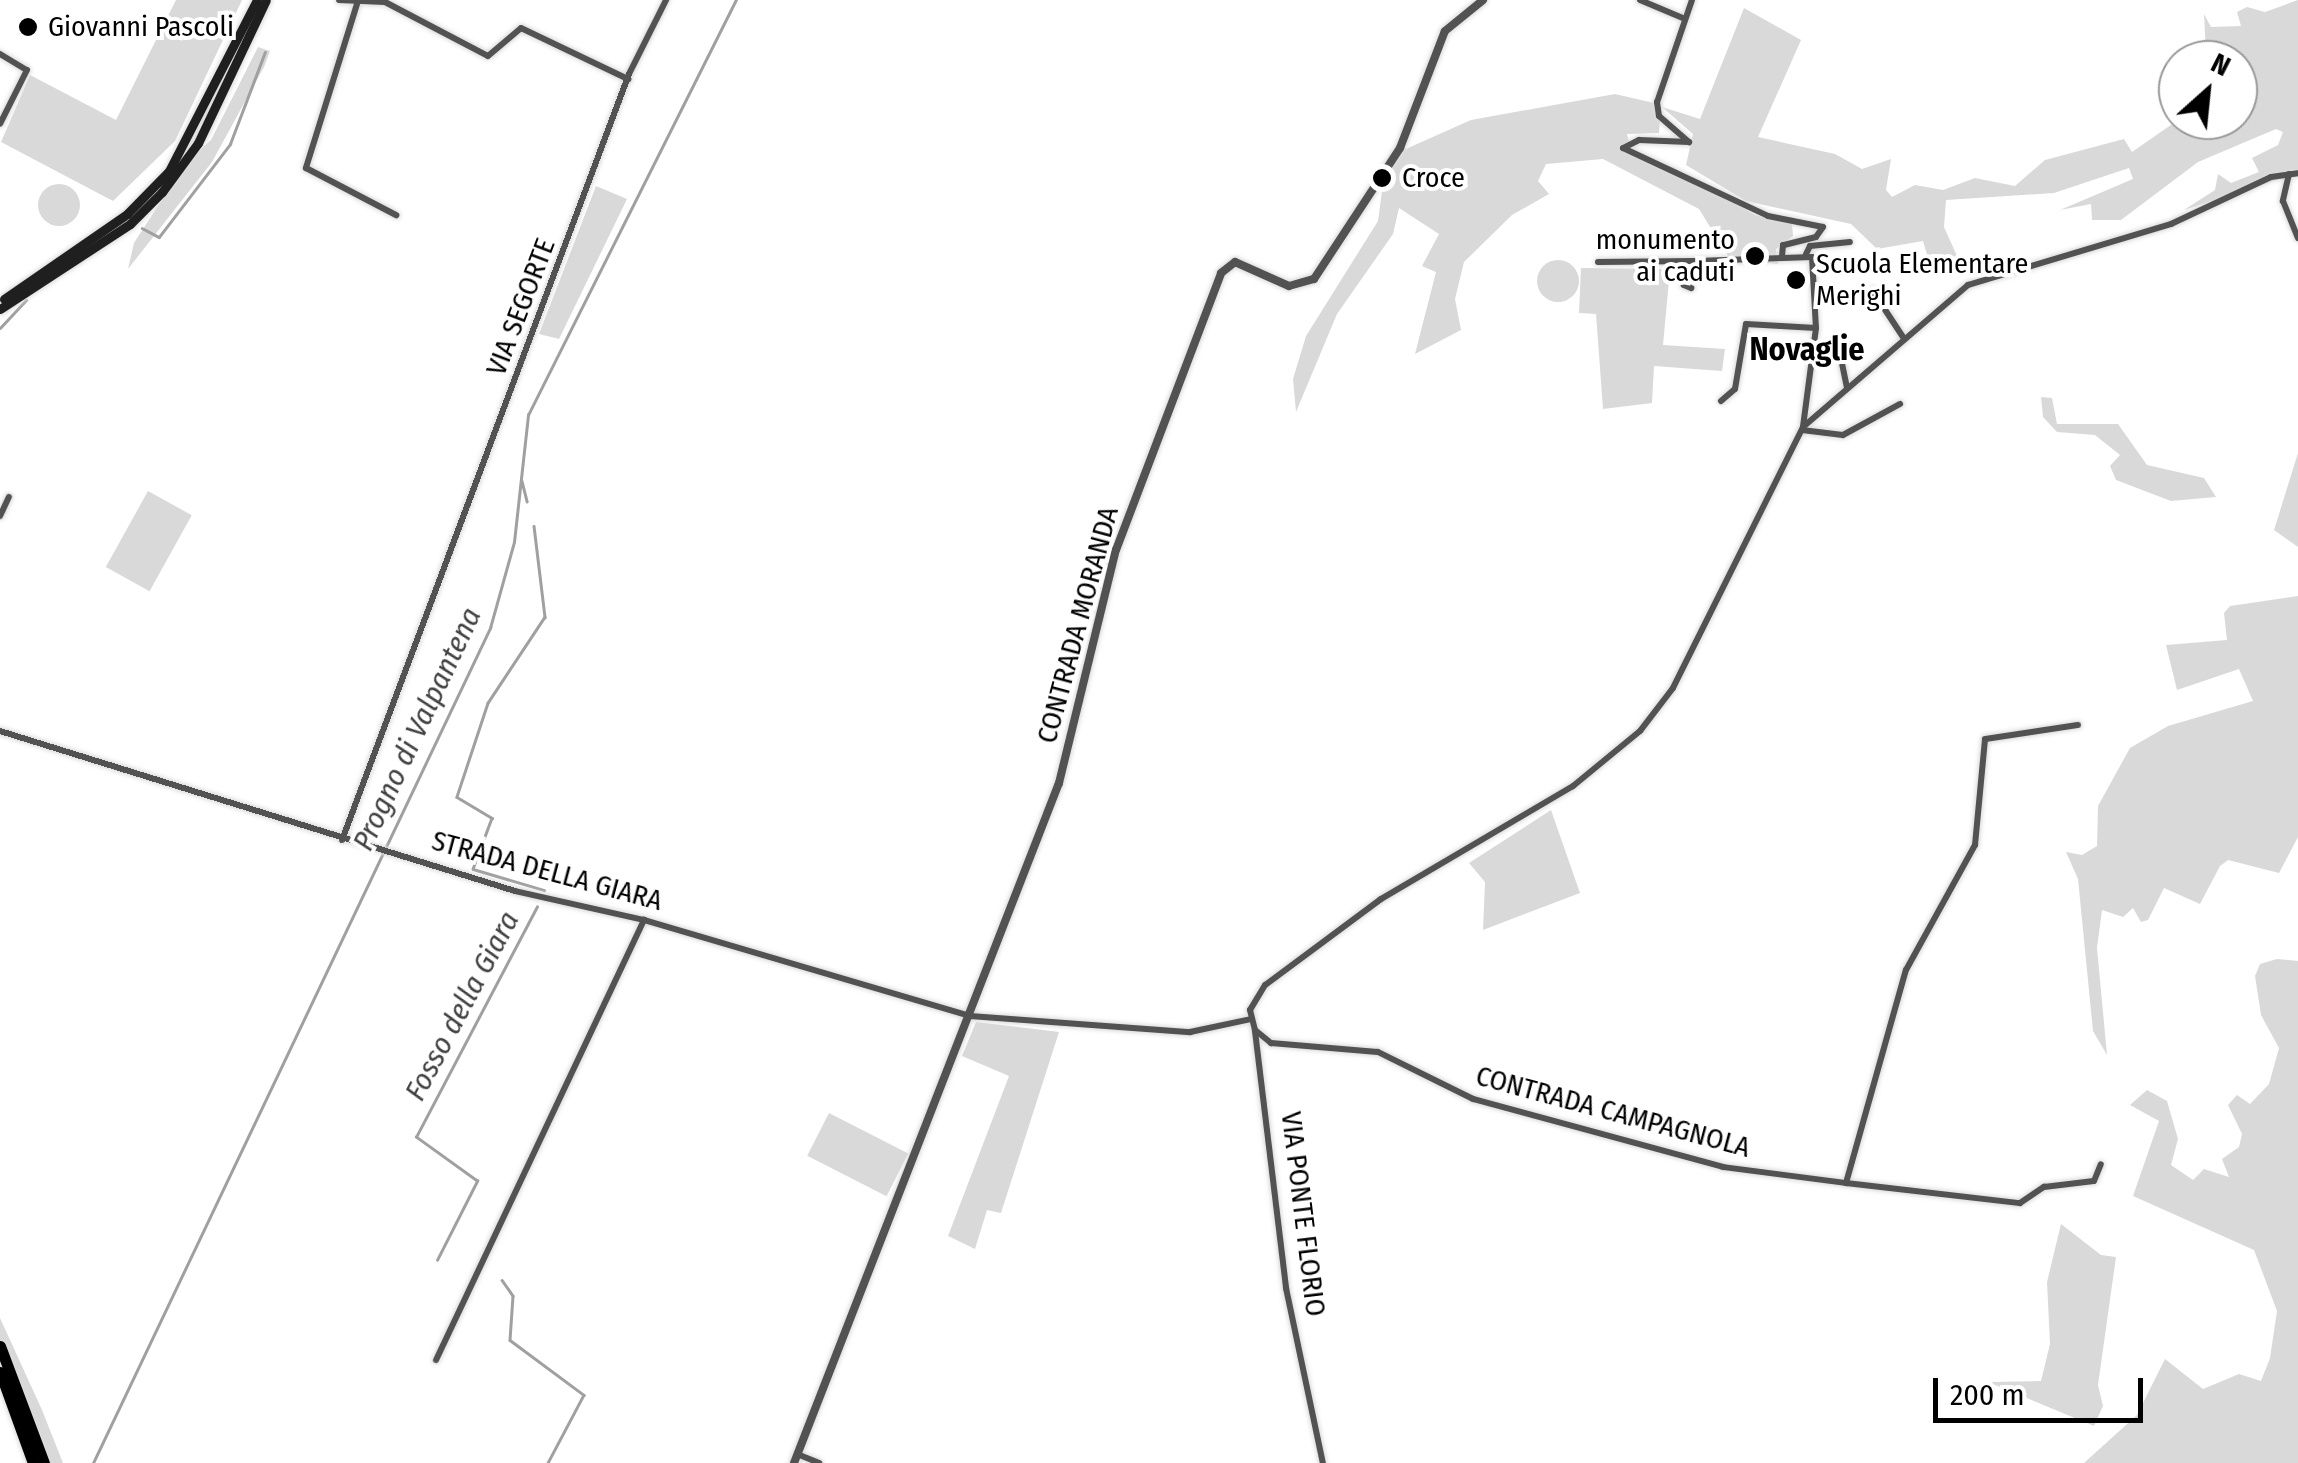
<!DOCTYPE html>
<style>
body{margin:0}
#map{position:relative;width:2298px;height:1463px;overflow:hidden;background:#fff;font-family:"Fira Sans Condensed",sans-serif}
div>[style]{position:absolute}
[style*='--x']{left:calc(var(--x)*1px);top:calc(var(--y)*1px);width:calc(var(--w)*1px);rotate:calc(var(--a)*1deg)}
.green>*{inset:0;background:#d9d9d9;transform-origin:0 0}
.round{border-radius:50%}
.stream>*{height:2.5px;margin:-1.25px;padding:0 1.25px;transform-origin:1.25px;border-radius:1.25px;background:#a0a0a0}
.roads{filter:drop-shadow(0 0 2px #dbdbdb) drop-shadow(0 0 2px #dbdbdb)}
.minor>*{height:6px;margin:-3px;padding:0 3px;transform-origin:3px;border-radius:3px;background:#525252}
.tertiary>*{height:8px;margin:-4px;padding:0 4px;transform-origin:4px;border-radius:4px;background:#525252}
.secondary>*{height:9px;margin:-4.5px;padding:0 4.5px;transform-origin:4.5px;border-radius:4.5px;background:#1f1f1f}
.trunk>*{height:11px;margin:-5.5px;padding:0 5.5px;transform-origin:5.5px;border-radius:5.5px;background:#000}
.dots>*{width:28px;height:28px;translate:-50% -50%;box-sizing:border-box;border:5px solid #fff;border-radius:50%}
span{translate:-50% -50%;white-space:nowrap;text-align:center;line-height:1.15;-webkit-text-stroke:8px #fff;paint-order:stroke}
.poi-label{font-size:28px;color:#000}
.left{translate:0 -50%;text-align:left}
.right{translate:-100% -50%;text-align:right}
.street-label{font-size:28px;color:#000}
.water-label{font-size:30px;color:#414141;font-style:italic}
.quarter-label{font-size:32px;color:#000;font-weight:700}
.north{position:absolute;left:2158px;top:40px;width:100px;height:100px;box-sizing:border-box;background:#fff;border:2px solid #999;border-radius:50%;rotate:27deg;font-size:28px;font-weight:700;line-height:40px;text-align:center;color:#000}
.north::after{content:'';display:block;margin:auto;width:35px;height:45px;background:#000;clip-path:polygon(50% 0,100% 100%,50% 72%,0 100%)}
.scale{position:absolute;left:1933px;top:1378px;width:210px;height:45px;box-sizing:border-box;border:5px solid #000;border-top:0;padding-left:12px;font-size:30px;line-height:35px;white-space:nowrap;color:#000;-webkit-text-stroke:8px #fff;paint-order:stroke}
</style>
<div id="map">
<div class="green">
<div style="clip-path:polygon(176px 0,242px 0,175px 141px,113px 201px,1px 142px,30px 75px,116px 120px)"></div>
<div style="clip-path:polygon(2298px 0,2298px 173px,2184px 210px,2215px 190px,2218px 174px,2231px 183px,2259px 172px,2252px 158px,2278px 145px,2283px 132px,2276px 129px,2198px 162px,2121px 220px,2092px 220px,2091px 204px,2060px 210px,2133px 179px,2129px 168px,2054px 193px,1946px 200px,1944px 227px,1957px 256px,1930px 265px,1923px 241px,1877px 249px,1851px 224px,1746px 201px,1686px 165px,1693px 134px,1662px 107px,1700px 119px,1744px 8px,1801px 40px,1758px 137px,1835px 154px,1862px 169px,1891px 159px,1886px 190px,1892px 197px,1915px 185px,1943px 190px,1975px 178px,2015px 186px,2045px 160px,2124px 139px,2132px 152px,2178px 120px,2238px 120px,2238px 60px,2206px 54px,2204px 14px,2211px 27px,2241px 26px,2237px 12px,2247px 7px,2265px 12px)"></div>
<div style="clip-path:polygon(258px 47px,270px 51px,264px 67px,212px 162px,128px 269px,134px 243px,187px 161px,211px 140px)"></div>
<div style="clip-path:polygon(1615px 94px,1654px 103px,1660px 120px,1659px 133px,1627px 134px,1632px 155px,1673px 167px,1755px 215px,1792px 224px,1793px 236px,1776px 249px,1778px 264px,1730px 259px,1699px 209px,1603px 159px,1546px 164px,1538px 181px,1549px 194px,1512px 215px,1464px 262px,1455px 299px,1461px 330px,1415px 354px,1436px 272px,1422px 266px,1439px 234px,1399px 208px,1393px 234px,1337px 314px,1296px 412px,1293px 379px,1306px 336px,1378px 221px,1384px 176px,1399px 152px,1471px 120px)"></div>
<div class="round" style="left:38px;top:184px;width:42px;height:42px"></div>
<div style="clip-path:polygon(596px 186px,627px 199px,559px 339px,539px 334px)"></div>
<div class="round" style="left:1537px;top:260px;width:42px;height:42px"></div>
<div style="clip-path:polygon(1581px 268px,1670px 269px,1663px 345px,1725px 349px,1722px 371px,1654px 366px,1652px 403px,1603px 409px,1596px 314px,1579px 313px)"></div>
<div style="clip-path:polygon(2041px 397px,2052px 398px,2057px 424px,2118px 424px,2147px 465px,2204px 478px,2216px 497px,2171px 501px,2116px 480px,2110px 466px,2120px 455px,2095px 435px,2057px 432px,2043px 417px)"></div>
<div style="clip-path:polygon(2298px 453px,2298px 547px,2274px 530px)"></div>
<div style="left:148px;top:491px;width:50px;height:87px;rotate:29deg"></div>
<div style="clip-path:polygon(2298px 596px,2298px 837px,2279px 873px,2228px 860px,2220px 866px,2200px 904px,2164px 888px,2148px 920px,2141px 922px,2133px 908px,2123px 917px,2102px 910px,2097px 948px,2107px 1055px,2093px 1031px,2078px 879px,2066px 852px,2082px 855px,2097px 846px,2098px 806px,2130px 748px,2168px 726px,2253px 701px,2239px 669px,2177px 690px,2166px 645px,2227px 640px,2224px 613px,2230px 606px)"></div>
<div style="clip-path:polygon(1551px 810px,1580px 893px,1483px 930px,1485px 882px,1469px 863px)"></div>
<div style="clip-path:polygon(2277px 959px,2298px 961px,2298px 1463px,2084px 1463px,2137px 1415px,2165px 1359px,2203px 1389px,2239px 1374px,2261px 1381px,2270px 1358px,2277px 1311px,2254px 1250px,2133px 1196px,2159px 1121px,2130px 1105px,2147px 1090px,2167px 1101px,2178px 1139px,2171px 1165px,2193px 1180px,2204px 1169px,2229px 1177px,2222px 1159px,2239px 1147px,2242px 1134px,2228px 1105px,2237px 1095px,2250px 1104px,2269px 1084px,2279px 1048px,2261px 1015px,2255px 976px,2260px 964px)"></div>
<div style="clip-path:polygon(976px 1022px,1059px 1032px,1001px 1213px,987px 1210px,975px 1249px,948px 1236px,1009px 1076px,962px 1056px)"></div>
<div style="left:829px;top:1113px;width:89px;height:48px;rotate:27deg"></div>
<div style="clip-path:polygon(2061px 1224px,2101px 1255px,2116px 1257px,2098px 1385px,2103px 1406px,2094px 1426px,1988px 1382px,2041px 1381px,2050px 1344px,2047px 1282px)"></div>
<div style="clip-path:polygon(0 1318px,42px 1410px,63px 1463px,46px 1463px,0 1340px)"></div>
</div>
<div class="stream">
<div style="--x:142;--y:228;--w:19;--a:28"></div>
<div style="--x:159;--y:237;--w:117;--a:-52.6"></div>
<div style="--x:230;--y:144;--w:98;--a:-69.2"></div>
<div style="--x:0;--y:328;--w:38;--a:-47"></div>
<div style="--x:522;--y:481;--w:21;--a:76"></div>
<div style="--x:534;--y:526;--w:92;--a:83.1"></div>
<div style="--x:545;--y:617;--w:103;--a:123.5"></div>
<div style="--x:488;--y:703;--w:99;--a:108.3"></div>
<div style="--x:457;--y:797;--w:41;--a:31"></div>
<div style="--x:492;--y:818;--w:54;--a:110.4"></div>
<div style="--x:473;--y:869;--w:74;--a:16.5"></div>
<div style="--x:437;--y:1260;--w:89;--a:-63.1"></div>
<div style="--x:477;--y:1181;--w:75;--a:-144.2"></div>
<div style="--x:416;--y:1137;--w:260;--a:-62.3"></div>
<div style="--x:502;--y:1280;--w:19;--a:55"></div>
<div style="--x:513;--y:1296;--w:44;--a:93.9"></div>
<div style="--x:510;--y:1340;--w:92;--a:36.6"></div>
<div style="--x:584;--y:1395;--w:77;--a:117.9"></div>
<div style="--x:93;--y:1463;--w:925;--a:-64.57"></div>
<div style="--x:490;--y:628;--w:89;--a:-74.4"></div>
<div style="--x:514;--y:542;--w:128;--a:-83.7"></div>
<div style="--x:528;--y:415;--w:464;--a:-63.4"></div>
</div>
<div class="roads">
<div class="minor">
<div style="--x:339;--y:0;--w:46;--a:2.5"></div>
<div style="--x:385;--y:2;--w:116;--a:27.7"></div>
<div style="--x:488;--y:56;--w:43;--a:-40.3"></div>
<div style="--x:521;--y:28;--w:119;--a:25.5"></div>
<div style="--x:1640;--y:0;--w:49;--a:22.9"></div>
<div style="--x:1692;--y:0;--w:108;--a:108.9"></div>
<div style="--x:1657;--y:102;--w:14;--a:82"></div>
<div style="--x:1659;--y:116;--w:40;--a:41"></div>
<div style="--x:1689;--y:142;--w:50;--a:-177.7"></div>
<div style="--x:1639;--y:140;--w:18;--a:153"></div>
<div style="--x:1623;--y:148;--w:160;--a:25.1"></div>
<div style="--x:1768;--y:216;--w:56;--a:11.3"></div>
<div style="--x:1823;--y:227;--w:12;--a:125"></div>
<div style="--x:1816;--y:237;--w:34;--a:166"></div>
<div style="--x:1783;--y:245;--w:11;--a:95"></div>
<div style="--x:357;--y:4;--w:172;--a:107.3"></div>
<div style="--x:306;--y:168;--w:102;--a:27.6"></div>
<div style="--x:0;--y:54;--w:31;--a:31"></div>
<div style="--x:27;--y:70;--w:60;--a:116.6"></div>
<div style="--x:2289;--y:174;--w:28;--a:103"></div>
<div style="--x:2283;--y:201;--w:40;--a:68"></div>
<div style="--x:1806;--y:254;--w:9;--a:-63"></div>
<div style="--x:1810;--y:246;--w:40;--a:-5.7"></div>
<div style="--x:1696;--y:261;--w:116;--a:-2"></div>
<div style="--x:1812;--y:257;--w:71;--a:86.8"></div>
<div style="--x:1816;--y:328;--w:100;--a:97.5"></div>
<div style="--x:1803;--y:427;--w:292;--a:116.5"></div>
<div style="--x:1673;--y:688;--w:54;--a:127.5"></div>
<div style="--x:1640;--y:731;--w:87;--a:140.6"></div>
<div style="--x:1573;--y:786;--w:223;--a:149.5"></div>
<div style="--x:1381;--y:899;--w:144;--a:143.4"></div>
<div style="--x:1265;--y:985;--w:29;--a:121"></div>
<div style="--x:1250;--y:1010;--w:21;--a:76"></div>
<div style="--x:1255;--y:1030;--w:21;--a:39"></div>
<div style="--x:1271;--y:1043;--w:107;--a:4.8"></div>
<div style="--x:1378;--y:1052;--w:106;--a:26.3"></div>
<div style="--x:1473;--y:1099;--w:259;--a:15.2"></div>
<div style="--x:1723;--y:1167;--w:124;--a:7.4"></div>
<div style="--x:1846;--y:1183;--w:221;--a:-74.3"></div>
<div style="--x:1906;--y:970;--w:143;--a:-61.1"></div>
<div style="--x:1975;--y:845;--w:106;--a:-84.6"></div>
<div style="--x:1985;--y:739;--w:94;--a:-8.6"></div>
<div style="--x:1598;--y:262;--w:98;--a:-0.6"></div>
<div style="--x:1696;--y:261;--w:27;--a:117"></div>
<div style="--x:1684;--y:285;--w:8;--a:23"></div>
<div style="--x:1872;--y:290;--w:56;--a:56.6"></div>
<div style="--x:1838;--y:344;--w:45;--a:78.4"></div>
<div style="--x:1721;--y:401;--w:18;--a:-41"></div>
<div style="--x:1735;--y:389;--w:66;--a:-80.4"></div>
<div style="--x:1746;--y:324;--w:70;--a:3.3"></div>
<div style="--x:1803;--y:427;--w:218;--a:-40.7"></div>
<div style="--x:1968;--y:285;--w:212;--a:-16.7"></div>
<div style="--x:2171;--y:224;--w:110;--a:-25.2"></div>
<div style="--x:2271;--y:177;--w:27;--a:-8"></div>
<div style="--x:1802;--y:430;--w:41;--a:7"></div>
<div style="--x:1843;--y:435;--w:65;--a:-28.5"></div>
<div style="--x:0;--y:516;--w:21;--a:-65"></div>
<div style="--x:0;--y:731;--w:539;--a:17.26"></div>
<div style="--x:515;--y:891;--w:132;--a:12.7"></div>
<div style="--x:644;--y:920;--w:340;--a:16.4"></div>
<div style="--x:970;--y:1016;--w:221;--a:4.2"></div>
<div style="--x:1190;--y:1032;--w:62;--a:-12"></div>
<div style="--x:342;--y:840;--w:818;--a:-69.46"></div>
<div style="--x:629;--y:74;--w:83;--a:-63.4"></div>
<div style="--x:1255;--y:1031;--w:259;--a:83.1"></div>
<div style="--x:1286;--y:1288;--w:179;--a:78.1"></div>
<div style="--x:1846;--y:1183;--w:175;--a:6.6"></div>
<div style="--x:2020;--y:1203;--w:29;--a:-34"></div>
<div style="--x:2044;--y:1187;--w:50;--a:-6.8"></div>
<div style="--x:2094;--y:1181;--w:18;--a:-68"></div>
<div style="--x:436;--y:1360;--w:487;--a:-64.7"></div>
<div style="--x:797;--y:1454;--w:24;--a:22"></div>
</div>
<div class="tertiary">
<div style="--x:794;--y:1463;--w:730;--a:-68.71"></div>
<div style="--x:1059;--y:783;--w:240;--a:-76.3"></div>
<div style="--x:1116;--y:550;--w:296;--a:-69.2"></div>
<div style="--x:1221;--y:273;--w:18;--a:-38"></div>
<div style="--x:1235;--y:262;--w:59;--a:24"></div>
<div style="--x:1289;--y:286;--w:26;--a:-16"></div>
<div style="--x:1314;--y:279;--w:157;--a:-56.7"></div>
<div style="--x:1400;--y:148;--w:125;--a:-69"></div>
<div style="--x:1445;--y:31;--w:49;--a:-39.2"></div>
</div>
<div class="secondary">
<div style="--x:4;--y:299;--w:150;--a:-34.6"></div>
<div style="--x:127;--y:214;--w:60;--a:-45.7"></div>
<div style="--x:169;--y:171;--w:192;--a:-62.8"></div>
<div style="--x:0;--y:309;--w:155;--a:-33.2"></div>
<div style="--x:130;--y:224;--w:45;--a:-45"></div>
<div style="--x:162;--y:192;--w:61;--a:-53.7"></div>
<div style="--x:198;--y:143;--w:158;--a:-64.6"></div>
</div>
<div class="trunk">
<div style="--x:0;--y:1346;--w:125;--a:69.4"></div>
<div style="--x:0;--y:1372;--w:97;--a:70.1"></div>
</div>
</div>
<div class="dots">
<div style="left:28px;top:27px;background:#000"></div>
<div style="left:1382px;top:178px;background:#000"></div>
<div style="left:1755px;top:256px;background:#000"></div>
<div style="left:1796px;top:280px;background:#000"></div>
</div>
<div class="poi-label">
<span class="left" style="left:48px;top:27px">Giovanni Pascoli</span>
<span class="left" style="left:1402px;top:178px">Croce</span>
<span class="right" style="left:1735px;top:256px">monumento<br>ai caduti</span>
<span class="left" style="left:1816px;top:280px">Scuola Elementare<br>Merighi</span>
</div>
<div class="street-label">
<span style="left:521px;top:307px;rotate:-69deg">VIA SEGORTE</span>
<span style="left:1078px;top:625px;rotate:-75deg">CONTRADA MORANDA</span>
<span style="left:547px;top:871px;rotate:15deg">STRADA DELLA GIARA</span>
<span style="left:1613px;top:1112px;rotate:15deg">CONTRADA CAMPAGNOLA</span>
<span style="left:1303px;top:1214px;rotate:83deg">VIA PONTE FLORIO</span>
</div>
<div class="water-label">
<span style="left:417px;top:729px;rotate:-65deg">Progno di Valpantena</span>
<span style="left:462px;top:1006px;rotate:-62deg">Fosso della Giara</span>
</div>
<div class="quarter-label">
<span style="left:1807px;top:349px">Novaglie</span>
</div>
<div class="north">N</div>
<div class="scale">200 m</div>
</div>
